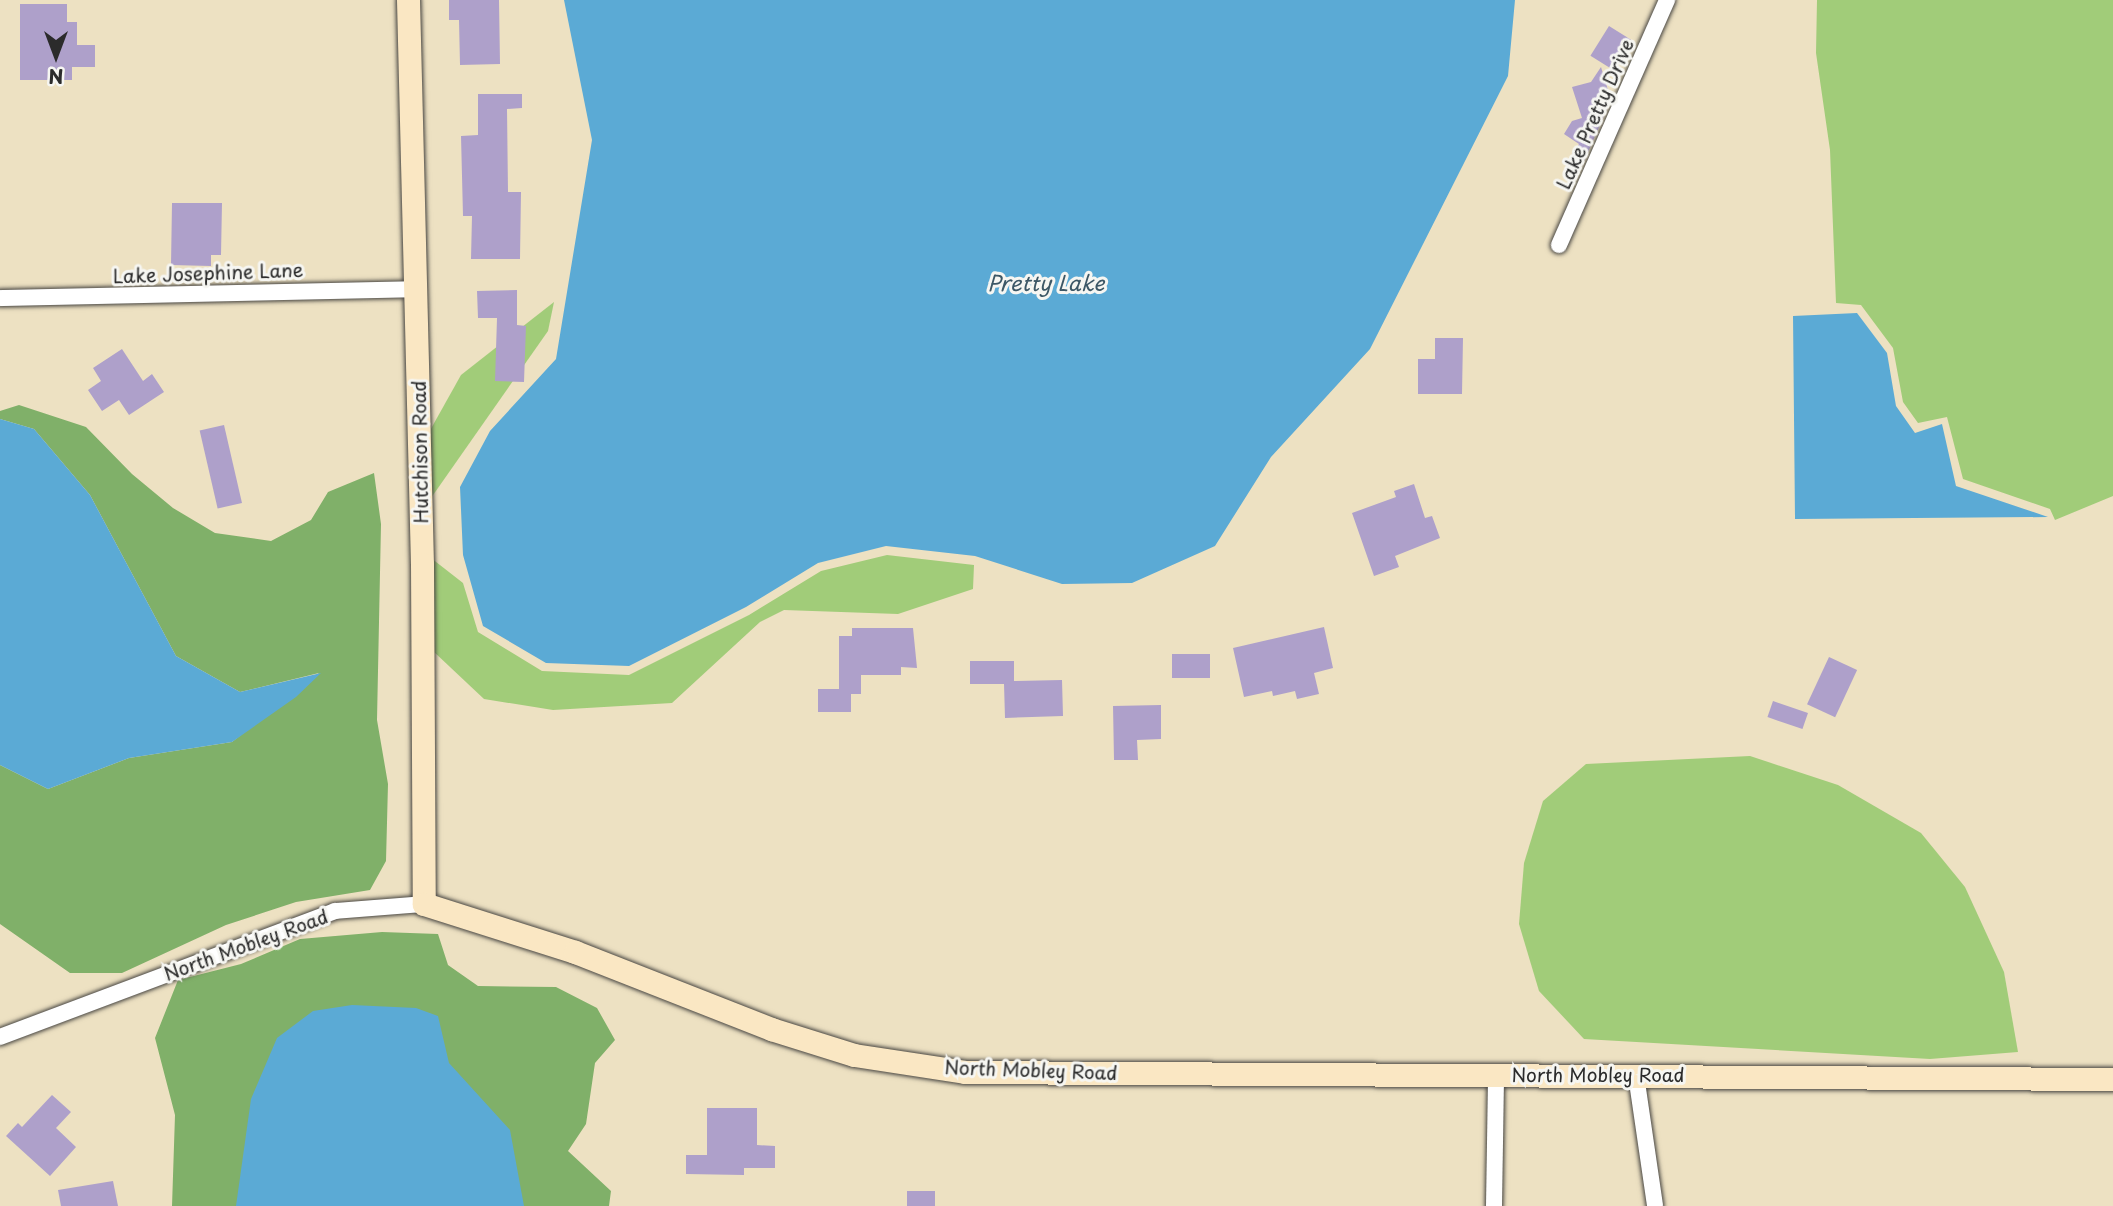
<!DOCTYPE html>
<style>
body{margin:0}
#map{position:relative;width:2113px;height:1206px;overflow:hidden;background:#ede1c2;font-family:"Playpen Sans",sans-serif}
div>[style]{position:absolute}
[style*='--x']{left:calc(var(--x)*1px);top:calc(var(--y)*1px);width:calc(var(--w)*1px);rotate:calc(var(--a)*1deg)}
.green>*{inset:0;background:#a1cc79}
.forest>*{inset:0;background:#80b069}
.water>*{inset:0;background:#5baad5}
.building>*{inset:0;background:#aea0ca;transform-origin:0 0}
.roads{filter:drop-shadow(0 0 2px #484642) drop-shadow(0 0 2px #484642)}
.street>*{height:16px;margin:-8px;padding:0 8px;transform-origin:8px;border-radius:8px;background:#fff}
.secondary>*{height:23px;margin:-11.5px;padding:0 11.5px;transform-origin:11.5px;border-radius:11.5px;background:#fae7c3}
span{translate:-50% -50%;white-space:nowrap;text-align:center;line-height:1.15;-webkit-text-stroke:6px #f6f6f2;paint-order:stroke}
.street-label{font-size:19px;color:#2b2b2b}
.water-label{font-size:21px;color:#3c5766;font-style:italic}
.north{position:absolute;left:21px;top:21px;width:70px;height:70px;-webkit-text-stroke:5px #f6f6f2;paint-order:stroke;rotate:180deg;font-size:19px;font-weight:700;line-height:28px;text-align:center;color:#2b2b2b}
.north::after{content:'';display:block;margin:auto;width:24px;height:32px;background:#2b2b2b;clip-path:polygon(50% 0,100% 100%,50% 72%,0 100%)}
</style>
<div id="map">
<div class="green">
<div style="clip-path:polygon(1817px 0,2113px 0,2113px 496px,2055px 520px,2050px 509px,1963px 479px,1947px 417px,1918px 423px,1903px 402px,1893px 348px,1861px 305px,1836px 303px,1830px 150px,1816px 53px)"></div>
<div style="clip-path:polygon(554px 302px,548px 331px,431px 498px,428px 434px,461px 375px)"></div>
<div style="clip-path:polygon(887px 555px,974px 565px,973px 589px,898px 614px,784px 610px,760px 622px,672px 703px,553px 710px,484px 699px,433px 651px,431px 558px,463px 583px,478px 632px,542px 671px,629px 675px,749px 615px,821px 571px)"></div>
<div style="clip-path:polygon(1750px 756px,1838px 785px,1921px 833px,1965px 887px,2004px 972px,2018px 1052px,1930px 1059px,1584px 1039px,1539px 991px,1519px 924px,1524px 863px,1543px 801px,1586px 764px)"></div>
</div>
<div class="forest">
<div style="clip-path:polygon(19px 405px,86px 427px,132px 474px,173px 508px,215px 533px,271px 541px,311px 520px,328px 492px,374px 473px,381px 524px,377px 720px,388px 784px,386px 861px,370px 890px,296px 902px,226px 925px,122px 973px,70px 973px,0 924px,0 765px,48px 789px,129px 758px,232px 742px,319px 673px,240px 692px,176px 656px,90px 495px,34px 429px,0 419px,0 411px)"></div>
<div style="clip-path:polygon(382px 932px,438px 934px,448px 965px,478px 986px,556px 987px,597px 1008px,615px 1040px,595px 1063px,586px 1124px,568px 1151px,611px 1191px,609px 1206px,172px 1206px,175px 1115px,155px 1038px,178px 980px,241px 964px,300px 939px)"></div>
</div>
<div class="water">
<div style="clip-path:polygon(564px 0,1515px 0,1508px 76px,1370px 349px,1271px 457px,1215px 546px,1132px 583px,1062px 584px,975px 556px,886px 546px,818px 563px,746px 607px,629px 666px,546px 663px,483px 626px,463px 555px,460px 487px,490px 431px,556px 359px,592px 140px)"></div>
<div style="clip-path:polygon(1857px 313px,1887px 353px,1896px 406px,1915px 433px,1942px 424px,1956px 486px,2048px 517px,1795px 519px,1793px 316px)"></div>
<div style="clip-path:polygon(0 419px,34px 429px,90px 495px,176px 656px,240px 692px,321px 673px,296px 697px,232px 742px,129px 758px,48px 789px,0 765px)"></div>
<div style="clip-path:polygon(352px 1005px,416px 1008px,438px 1016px,449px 1063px,510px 1130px,524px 1206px,236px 1206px,251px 1099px,277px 1038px,313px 1011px)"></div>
</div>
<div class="building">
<div style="clip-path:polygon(449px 0,499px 0,500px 64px,460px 65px,459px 20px,449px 20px)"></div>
<div style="clip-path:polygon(20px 4px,67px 4px,67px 22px,77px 22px,77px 45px,95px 45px,95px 67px,72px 67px,72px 80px,20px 80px)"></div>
<div style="left:1609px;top:26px;width:26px;height:35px;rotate:32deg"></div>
<div style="clip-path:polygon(1601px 67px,1611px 100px,1582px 166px,1572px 154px,1579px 144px,1564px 134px,1572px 121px,1582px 118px,1572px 87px,1591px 82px)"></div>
<div style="clip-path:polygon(478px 94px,522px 94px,522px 108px,507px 109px,508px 192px,521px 192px,520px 259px,471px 259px,472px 216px,463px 216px,461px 136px,478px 135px)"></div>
<div style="clip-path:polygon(172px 203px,222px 203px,221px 255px,211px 255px,211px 266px,171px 265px)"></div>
<div style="clip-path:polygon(517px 290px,517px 325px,526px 326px,524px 382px,495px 381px,497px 318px,478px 318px,477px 291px)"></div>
<div style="clip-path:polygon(1435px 338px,1463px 338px,1462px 394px,1418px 394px,1418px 359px,1435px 359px)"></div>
<div style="clip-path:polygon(122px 349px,143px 381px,152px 374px,164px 392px,129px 415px,119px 400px,102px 411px,88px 390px,101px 381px,93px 368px)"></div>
<div style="left:224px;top:425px;width:80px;height:25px;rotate:77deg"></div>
<div style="clip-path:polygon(1414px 484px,1425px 518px,1432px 516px,1440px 538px,1395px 556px,1399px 567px,1374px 576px,1352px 513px,1396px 497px,1394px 491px)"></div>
<div style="clip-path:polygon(1324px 627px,1333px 668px,1314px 673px,1319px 694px,1297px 699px,1295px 691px,1273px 696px,1272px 691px,1244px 697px,1233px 648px)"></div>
<div style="clip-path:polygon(852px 628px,913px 628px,917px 668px,901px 667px,901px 675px,861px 675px,861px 694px,851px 694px,851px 712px,818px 712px,818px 689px,839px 689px,839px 636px,852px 636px)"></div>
<div style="left:1172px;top:654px;width:38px;height:24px"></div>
<div style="left:1829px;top:657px;width:31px;height:52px;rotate:25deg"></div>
<div style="clip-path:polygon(970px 661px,1014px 661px,1014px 681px,1062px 680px,1063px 716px,1005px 718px,1004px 684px,970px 684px)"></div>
<div style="left:1773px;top:701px;width:37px;height:17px;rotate:19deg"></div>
<div style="clip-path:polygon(1161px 705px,1161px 739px,1137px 740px,1138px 760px,1114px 760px,1113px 706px)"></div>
<div style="clip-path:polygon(52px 1095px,71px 1112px,56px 1128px,76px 1147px,50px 1176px,6px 1136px,18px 1123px,22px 1127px)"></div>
<div style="clip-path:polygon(707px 1108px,757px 1108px,757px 1145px,775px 1146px,775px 1168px,744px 1168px,744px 1175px,686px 1174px,686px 1155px,707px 1155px)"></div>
<div style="clip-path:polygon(113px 1181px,118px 1206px,61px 1206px,58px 1190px)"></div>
<div style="left:907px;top:1191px;width:28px;height:15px"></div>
</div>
<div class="roads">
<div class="street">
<div style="--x:1559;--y:245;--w:268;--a:-66.2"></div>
<div style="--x:0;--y:298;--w:416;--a:-1.2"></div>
<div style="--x:0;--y:1037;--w:358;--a:-20.6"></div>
<div style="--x:335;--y:911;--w:89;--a:-4.5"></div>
<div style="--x:1636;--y:1075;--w:132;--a:81.7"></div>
<div style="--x:1494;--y:1206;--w:132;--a:-89.1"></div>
</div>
<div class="secondary">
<div style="--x:408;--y:0;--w:564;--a:88.58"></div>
<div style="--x:422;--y:564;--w:340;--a:89.7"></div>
<div style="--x:424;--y:904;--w:158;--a:17.6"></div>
<div style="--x:575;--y:952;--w:211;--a:21.4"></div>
<div style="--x:771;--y:1029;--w:87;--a:17.4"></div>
<div style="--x:854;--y:1055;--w:112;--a:8.7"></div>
<div style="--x:965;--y:1072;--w:1148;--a:0.35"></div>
</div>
</div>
<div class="street-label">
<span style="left:1595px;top:114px;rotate:-66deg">Lake Pretty Drive</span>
<span style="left:208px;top:273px;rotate:-2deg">Lake Josephine Lane</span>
<span style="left:420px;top:452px;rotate:-91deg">Hutchison Road</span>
<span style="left:246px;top:945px;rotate:-20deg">North Mobley Road</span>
<span style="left:1031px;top:1070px;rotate:2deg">North Mobley Road</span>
<span style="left:1598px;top:1075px">North Mobley Road</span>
</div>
<div class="water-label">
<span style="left:1046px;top:282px">Pretty Lake</span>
</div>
<div class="north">N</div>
</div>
